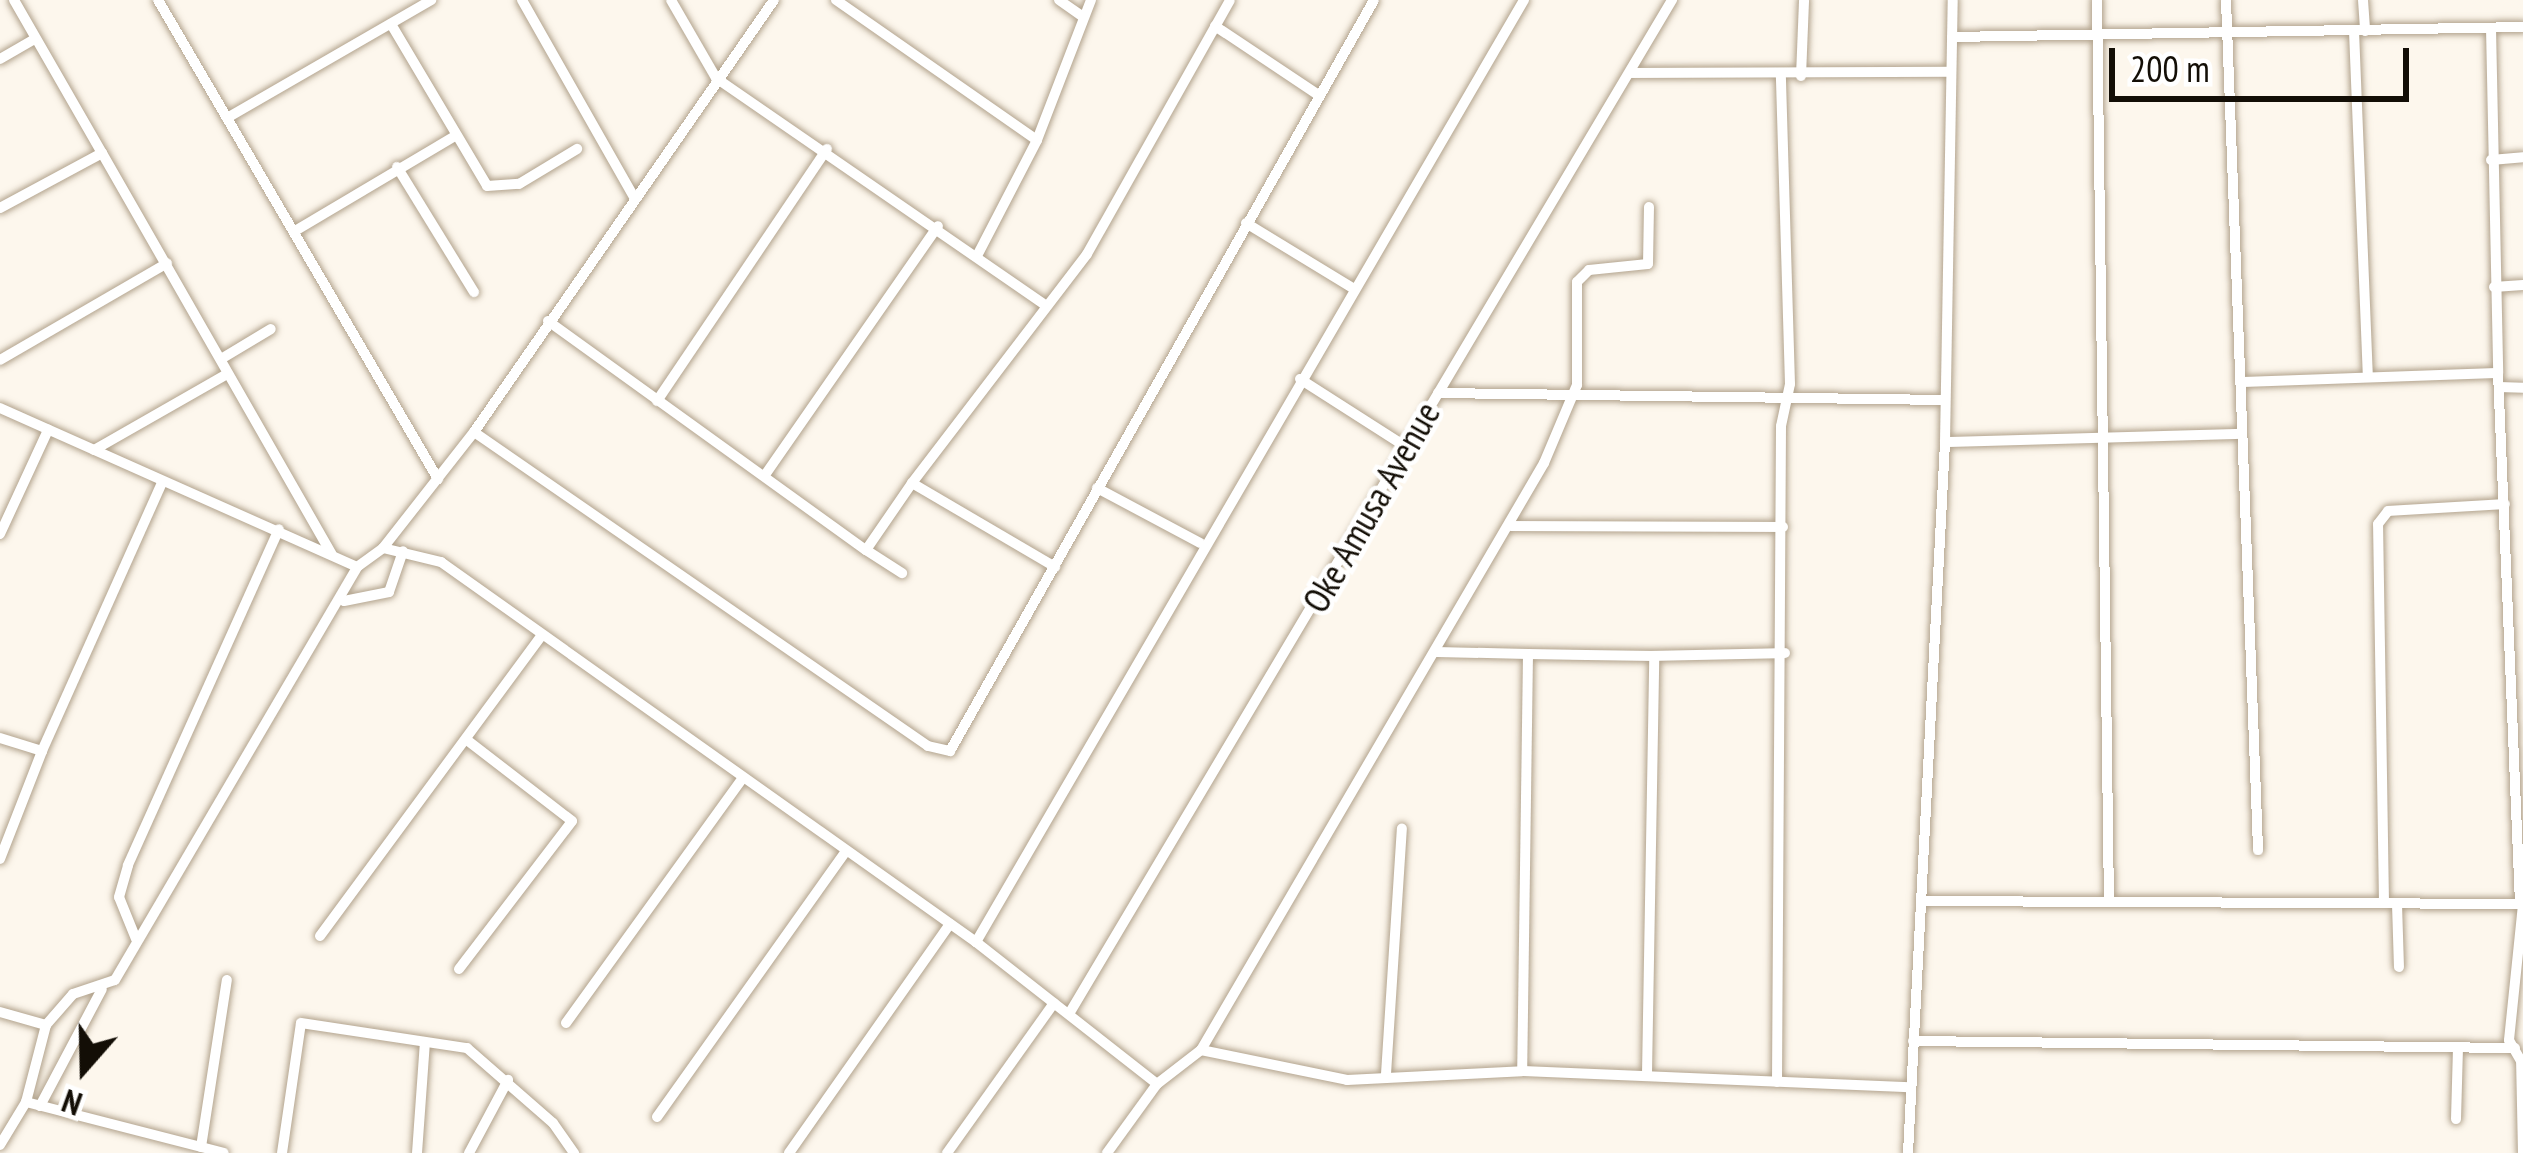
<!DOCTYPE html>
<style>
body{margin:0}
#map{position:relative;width:2523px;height:1153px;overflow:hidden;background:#fdf7ed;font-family:"PT Sans Narrow",sans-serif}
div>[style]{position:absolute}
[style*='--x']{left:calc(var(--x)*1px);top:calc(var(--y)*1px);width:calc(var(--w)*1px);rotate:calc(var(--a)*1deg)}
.roads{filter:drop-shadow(0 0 3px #b2a38d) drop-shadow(0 0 3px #b2a38d)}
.minor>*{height:10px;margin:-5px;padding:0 5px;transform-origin:5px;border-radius:5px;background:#fff}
span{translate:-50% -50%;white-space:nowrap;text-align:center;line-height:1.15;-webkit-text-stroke:9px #fff;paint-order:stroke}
.street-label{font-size:36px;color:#130e06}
.north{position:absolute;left:24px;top:1009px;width:120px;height:120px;-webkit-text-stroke:9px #fff;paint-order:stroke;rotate:200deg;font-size:33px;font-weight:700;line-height:48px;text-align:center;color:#130e06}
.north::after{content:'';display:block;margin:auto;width:42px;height:54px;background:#130e06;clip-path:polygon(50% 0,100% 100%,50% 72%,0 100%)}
.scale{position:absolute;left:2109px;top:48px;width:300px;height:54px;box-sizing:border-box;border:6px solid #130e06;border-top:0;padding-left:15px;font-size:36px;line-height:42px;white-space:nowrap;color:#130e06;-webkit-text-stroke:9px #fff;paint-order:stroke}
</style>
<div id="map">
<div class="roads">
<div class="minor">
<div style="--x:14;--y:0;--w:177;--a:60.1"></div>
<div style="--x:158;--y:0;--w:555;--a:59.69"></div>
<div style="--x:522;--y:0;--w:227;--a:60.4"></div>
<div style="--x:671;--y:0;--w:90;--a:60"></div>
<div style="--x:716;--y:78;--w:397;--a:34.6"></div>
<div style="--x:836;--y:0;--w:245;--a:34.9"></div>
<div style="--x:1037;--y:140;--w:150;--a:-68.9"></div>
<div style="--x:1059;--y:0;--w:29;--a:35"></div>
<div style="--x:1524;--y:0;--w:1090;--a:120.19"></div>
<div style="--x:976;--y:942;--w:230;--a:38.1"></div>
<div style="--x:1157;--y:1084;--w:56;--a:-37.7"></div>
<div style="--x:1201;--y:1050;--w:149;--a:11.6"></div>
<div style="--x:1347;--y:1080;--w:175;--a:-2.9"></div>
<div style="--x:1522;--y:1071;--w:389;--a:2.4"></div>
<div style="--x:2097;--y:0;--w:901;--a:89.24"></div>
<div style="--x:2226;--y:0;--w:851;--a:87.84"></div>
<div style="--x:2363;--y:0;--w:31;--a:86"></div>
<div style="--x:391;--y:24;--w:188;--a:59.3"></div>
<div style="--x:487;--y:186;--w:32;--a:-4"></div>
<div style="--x:519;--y:184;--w:68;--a:-31.1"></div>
<div style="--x:1215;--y:26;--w:123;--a:33.7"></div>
<div style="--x:2491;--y:28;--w:345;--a:88.8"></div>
<div style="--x:2354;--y:31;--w:346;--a:87.7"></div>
<div style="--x:1952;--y:37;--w:571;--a:-1"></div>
<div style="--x:0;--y:59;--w:38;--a:-30"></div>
<div style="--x:1630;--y:73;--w:320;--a:-0.2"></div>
<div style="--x:1801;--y:76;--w:76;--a:-87.7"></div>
<div style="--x:227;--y:118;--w:236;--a:-30"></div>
<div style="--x:2491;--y:160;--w:32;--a:-5"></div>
<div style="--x:397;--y:167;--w:147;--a:58.4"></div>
<div style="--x:0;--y:208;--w:116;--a:-28.3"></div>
<div style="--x:102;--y:153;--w:462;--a:60.2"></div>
<div style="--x:1246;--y:223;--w:123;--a:31.4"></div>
<div style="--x:295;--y:231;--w:184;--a:-30.7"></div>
<div style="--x:978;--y:254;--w:128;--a:-62.6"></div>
<div style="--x:2494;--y:287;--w:29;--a:-4"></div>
<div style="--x:548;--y:321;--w:392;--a:35.8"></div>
<div style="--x:866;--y:550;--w:81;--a:-55.5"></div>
<div style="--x:912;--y:483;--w:166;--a:30.4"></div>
<div style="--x:221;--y:359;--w:58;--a:-31"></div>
<div style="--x:0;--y:360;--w:193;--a:-30.1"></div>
<div style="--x:1300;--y:379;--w:128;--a:32.6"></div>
<div style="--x:2499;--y:387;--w:24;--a:2"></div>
<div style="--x:1438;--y:393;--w:506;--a:0.79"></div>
<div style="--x:657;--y:401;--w:304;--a:-56"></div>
<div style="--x:0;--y:408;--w:391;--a:24"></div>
<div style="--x:474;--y:432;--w:552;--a:34.67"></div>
<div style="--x:928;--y:746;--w:23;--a:13"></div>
<div style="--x:950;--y:751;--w:862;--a:-60.55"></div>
<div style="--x:1945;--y:442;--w:294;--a:-1.6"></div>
<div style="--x:94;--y:450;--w:153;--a:-29.7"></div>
<div style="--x:765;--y:475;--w:303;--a:-55.2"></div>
<div style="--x:912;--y:483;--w:288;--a:-52.6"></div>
<div style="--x:1087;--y:254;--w:291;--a:-60.6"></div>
<div style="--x:1097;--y:488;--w:117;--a:28.1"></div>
<div style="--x:1511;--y:526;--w:272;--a:0.2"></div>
<div style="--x:0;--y:534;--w:115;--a:-65.2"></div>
<div style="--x:383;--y:548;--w:60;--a:13.6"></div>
<div style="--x:441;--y:562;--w:656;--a:35.39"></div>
<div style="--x:866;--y:550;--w:43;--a:32.6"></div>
<div style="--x:344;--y:601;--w:46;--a:-11.3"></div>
<div style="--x:389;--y:592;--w:43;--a:-71.1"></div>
<div style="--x:1436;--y:652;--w:92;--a:1.2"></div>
<div style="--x:1528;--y:654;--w:417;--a:90.8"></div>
<div style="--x:1528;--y:654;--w:126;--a:0.9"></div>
<div style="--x:0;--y:738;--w:44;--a:17.2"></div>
<div style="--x:42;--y:751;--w:294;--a:-65.9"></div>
<div style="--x:0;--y:859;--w:116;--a:-68.7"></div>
<div style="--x:1923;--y:901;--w:597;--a:0.29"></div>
<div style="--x:2520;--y:904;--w:531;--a:-92.37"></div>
<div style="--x:2498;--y:373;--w:257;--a:178"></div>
<div style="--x:2384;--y:903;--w:379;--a:-90.9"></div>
<div style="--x:2378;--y:524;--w:16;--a:-52"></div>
<div style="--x:2388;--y:511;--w:117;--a:-3.4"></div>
<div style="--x:2397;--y:904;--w:63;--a:88.2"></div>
<div style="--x:320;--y:936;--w:374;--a:-53.6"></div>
<div style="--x:136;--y:939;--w:45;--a:-112"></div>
<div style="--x:119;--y:897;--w:33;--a:-74"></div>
<div style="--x:128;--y:865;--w:368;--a:-65.8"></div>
<div style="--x:459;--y:969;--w:186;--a:-52.6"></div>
<div style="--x:572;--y:821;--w:131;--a:-142.4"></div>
<div style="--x:0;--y:1012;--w:48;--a:15.8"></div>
<div style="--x:1069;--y:1014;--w:1180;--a:-59.26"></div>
<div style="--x:566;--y:1023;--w:302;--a:-54.2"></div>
<div style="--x:1913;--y:1041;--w:602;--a:0.67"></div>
<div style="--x:1201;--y:1050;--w:680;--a:-59.7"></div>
<div style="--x:1544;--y:463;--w:85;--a:-67.1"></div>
<div style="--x:1577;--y:385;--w:103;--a:-90"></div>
<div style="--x:1577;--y:282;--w:17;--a:-45"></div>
<div style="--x:1589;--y:270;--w:59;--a:-5.8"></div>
<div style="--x:1648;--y:264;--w:57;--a:-89"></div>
<div style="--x:1386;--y:1074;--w:246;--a:-86.3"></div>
<div style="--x:1647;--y:1074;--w:418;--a:-89"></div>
<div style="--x:1654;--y:656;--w:131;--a:-1.3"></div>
<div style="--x:1777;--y:1082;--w:656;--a:-89.65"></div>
<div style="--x:1781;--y:426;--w:43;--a:-77.9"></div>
<div style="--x:1790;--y:384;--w:308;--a:-91.7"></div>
<div style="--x:26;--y:1102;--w:204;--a:14.4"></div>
<div style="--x:40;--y:1106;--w:132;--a:-62.1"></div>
<div style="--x:657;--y:1117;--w:325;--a:-54.6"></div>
<div style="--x:2456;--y:1119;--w:72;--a:-88.4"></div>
<div style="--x:0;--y:1145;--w:50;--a:-58.8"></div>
<div style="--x:26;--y:1102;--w:80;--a:-75.4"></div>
<div style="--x:46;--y:1025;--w:41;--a:-48.9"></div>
<div style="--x:73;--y:994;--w:44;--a:-18.4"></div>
<div style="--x:115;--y:980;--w:479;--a:-59.6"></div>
<div style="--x:357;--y:567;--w:32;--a:-36"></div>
<div style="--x:383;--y:548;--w:147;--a:-51.9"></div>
<div style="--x:474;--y:432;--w:526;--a:-55.22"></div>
<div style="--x:201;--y:1147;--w:169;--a:-81.2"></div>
<div style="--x:282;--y:1153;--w:131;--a:-81.7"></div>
<div style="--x:301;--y:1023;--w:168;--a:8.6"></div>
<div style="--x:467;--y:1048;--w:114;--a:41.1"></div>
<div style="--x:553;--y:1123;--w:37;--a:55"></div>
<div style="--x:417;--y:1153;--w:111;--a:-85.9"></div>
<div style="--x:469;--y:1153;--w:83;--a:-61.9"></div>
<div style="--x:789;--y:1153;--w:280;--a:-54.9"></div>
<div style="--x:947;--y:1153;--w:184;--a:-54.5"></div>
<div style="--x:1107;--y:1153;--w:85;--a:-54.1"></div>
<div style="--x:1908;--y:1153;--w:712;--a:-87.02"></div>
<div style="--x:1945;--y:442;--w:442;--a:-89"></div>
<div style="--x:2523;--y:1153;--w:92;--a:-91.2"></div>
<div style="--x:2521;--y:1061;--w:24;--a:-120"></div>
<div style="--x:2509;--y:1040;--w:137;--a:-84.1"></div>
</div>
</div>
<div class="street-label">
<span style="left:1371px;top:507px;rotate:-60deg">Oke Amusa Avenue</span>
</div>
<div class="north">N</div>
<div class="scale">200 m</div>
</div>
